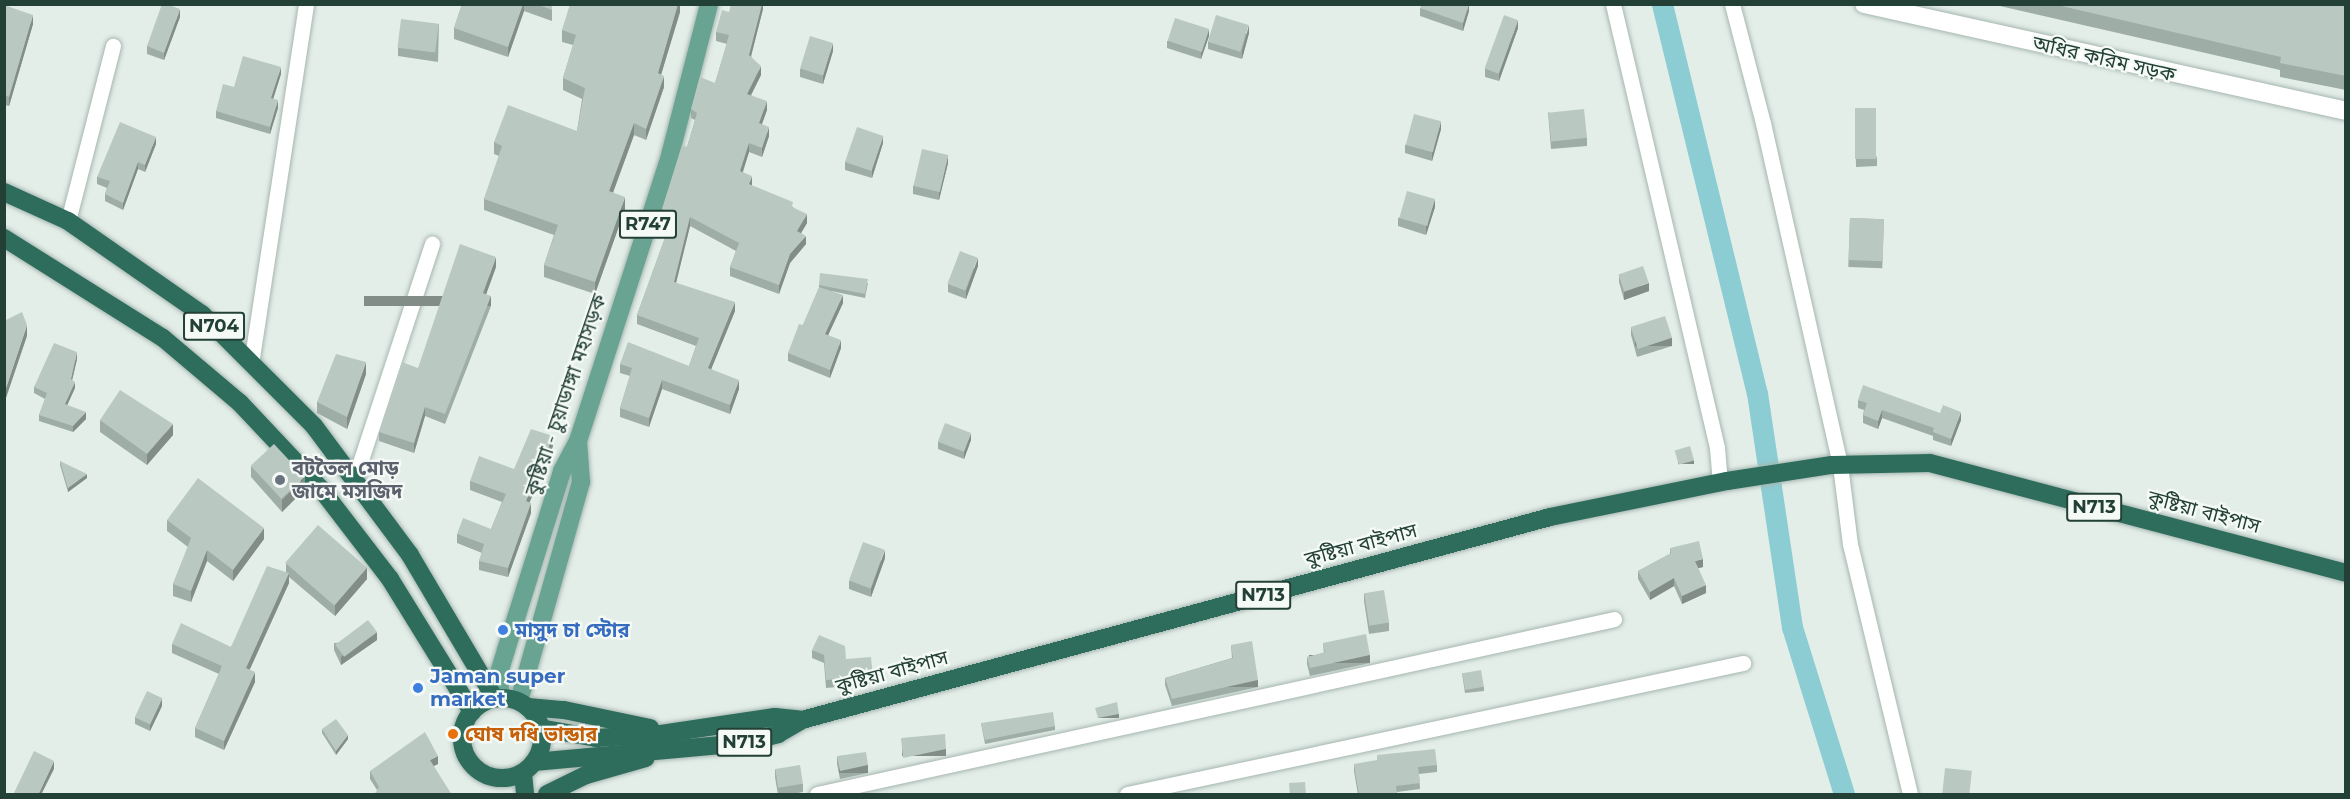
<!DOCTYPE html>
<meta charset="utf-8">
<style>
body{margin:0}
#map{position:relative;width:2350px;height:799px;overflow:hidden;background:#e4eee9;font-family:Montserrat,"Noto Sans Bengali",sans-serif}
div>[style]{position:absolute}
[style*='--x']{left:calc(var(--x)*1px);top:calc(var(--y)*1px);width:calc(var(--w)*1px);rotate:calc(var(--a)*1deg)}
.canal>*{height:21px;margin:-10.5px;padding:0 10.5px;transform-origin:10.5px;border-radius:10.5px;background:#8cccd3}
.roads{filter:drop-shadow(0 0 2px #a6b6b0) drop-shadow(0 0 2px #a6b6b0)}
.street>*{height:15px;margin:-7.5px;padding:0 7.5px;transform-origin:7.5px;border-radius:7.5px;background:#fff}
.secondary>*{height:18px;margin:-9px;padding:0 9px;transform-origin:9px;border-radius:9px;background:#fff}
.primary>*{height:18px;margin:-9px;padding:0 9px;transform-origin:9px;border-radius:9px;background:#68a491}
.highway>*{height:18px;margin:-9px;padding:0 9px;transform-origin:9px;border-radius:9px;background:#2e6d5c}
.highway>.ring{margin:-9px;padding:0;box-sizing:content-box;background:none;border:18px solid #2e6d5c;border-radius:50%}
.wall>*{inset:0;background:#9fada7;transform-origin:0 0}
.shaded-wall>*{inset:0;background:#828d88;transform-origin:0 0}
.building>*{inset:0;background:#b9c9c2;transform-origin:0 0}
.dots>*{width:16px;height:16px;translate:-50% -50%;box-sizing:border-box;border:3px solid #f5faf7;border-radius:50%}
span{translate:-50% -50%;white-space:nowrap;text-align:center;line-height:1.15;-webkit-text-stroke:4.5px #f5faf7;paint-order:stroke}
.shield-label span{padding:2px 4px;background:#f5faf7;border:2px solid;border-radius:4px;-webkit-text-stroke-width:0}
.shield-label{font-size:18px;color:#234036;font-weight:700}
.street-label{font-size:20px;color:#234036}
.worship-label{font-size:20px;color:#5b616d;font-weight:700}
.left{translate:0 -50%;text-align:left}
.shop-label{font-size:20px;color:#366cbe;font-weight:700}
.food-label{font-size:20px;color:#c56008;font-weight:700}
.frame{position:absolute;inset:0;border:6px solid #234036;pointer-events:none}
</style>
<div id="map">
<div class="canal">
<div style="--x:1662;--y:4;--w:400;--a:76.3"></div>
<div style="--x:1757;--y:393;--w:237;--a:81.5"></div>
<div style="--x:1792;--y:627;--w:175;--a:72.7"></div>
</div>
<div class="roads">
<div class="street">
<div style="--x:1613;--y:4;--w:456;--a:76.8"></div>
<div style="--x:1717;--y:448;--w:34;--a:85"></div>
<div style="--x:1732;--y:4;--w:123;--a:75.4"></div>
<div style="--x:1763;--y:123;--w:351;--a:77.3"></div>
<div style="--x:1840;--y:465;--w:80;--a:82.8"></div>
<div style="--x:1850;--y:544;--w:257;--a:76.5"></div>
<div style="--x:68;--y:221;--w:181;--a:-75.6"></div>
<div style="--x:251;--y:364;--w:364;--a:-81.3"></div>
<div style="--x:354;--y:481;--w:250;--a:-71.8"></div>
<div style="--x:817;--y:794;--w:816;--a:-12.38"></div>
<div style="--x:1127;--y:794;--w:630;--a:-12.01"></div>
</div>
<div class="secondary">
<div style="--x:1864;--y:4;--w:494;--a:12.5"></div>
</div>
<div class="primary">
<div style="--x:500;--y:697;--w:24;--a:-92"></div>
<div style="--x:499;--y:673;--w:24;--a:-73"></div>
<div style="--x:506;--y:650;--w:188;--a:-72.6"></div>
<div style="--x:562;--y:471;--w:34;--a:-62"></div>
<div style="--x:578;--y:441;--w:292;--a:-72.1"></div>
<div style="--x:668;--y:163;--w:164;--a:-75.5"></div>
<div style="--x:519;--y:701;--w:228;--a:-74.2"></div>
<div style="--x:581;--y:482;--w:41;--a:-94.2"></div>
</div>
<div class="highway">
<div style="--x:4;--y:192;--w:70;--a:24.4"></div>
<div style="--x:68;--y:221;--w:163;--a:34.8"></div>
<div style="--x:202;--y:314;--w:158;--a:45"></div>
<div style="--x:314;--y:426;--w:161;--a:53.3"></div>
<div style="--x:410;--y:555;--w:165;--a:59.4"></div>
<div style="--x:4;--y:238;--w:188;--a:32.2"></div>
<div style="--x:163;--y:338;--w:101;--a:40.2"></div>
<div style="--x:240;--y:403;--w:118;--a:46.7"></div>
<div style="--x:321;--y:489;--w:113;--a:52.5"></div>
<div style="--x:390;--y:579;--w:156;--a:58.3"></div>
<div class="ring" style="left:462px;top:698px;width:62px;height:62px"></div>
<div style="--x:528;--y:707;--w:36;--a:5"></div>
<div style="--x:564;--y:710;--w:88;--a:11.8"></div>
<div style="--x:540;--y:728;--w:57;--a:10.1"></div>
<div style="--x:596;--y:738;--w:65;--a:-3.5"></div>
<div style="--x:661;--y:734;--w:115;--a:-8.5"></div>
<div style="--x:775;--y:717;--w:27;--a:6"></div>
<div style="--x:534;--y:762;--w:210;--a:-5.2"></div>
<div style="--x:743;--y:743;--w:36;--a:-14"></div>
<div style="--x:778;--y:734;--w:28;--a:-30"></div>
<div style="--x:802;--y:720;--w:775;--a:-15.18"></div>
<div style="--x:1550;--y:517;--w:181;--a:-11.5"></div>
<div style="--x:1727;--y:481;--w:106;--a:-8.7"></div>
<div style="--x:1832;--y:465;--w:98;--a:-1.2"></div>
<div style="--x:1930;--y:463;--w:430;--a:14.8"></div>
<div style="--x:523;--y:774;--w:20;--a:84"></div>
<div style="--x:547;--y:794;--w:43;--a:-26"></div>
<div style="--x:586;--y:775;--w:62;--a:-15.8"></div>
</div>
</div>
<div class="wall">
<div style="clip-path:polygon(462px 4px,551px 4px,552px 10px,552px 21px,524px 11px,508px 57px,454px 39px,454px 28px)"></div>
<div style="clip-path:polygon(680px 4px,680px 12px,661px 74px,664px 87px,646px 140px,634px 135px,613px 193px,625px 209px,595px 294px,544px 277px,544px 265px,554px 235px,484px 210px,484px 199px,499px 156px,494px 154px,494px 142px,577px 131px,582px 99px,563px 90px,563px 78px,573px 45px,562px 42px,562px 30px)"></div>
<div style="clip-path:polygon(763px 4px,763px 9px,751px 56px,761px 75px,751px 95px,767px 110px,762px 124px,769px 136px,762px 157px,749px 152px,743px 172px,752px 186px,793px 207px,807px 223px,801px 233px,806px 244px,790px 263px,779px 294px,730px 276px,730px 267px,736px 251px,690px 226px,676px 283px,735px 311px,711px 369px,739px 389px,730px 414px,662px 389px,649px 427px,620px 417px,620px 408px,630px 376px,620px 373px,620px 364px,689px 366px,696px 346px,637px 324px,637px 315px,671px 221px,662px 218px,662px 209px,687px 147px,695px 120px,691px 118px,691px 109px,715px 83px,727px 44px,716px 41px,716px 32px,729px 12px)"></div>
<div style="clip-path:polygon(1991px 4px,2346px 4px,2346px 90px,2280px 77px,2280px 70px)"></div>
<div style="clip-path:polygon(4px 5px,33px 24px,9px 106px,4px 105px)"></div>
<div style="clip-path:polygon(1420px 8px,1469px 11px,1463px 31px,1420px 16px)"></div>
<div style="clip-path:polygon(180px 17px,164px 60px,147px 54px,147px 46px)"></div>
<div style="clip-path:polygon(439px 24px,438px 62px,398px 56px,398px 48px)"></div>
<div style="clip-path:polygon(1518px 28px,1499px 81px,1485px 77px,1485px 69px)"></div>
<div style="clip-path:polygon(1249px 33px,1242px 59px,1208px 49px,1208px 42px)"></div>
<div style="clip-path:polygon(1209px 36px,1201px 59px,1167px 48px,1167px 41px)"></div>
<div style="clip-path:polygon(833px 51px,823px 84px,800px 77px,800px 69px)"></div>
<div style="clip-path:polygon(281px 74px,273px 99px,278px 108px,270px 134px,216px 118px,216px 111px,234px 87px)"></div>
<div style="clip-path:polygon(1855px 108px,1877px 158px,1877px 166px,1856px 167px)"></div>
<div style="clip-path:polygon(1548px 112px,1587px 138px,1587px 146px,1551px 149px)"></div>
<div style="clip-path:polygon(1441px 129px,1432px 161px,1405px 153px,1405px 145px)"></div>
<div style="clip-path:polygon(883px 143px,872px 178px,845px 170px,845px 162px)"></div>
<div style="clip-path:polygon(156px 144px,145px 172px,138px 169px,123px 210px,105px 201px,105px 194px,107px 188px,97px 184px,97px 177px)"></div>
<div style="clip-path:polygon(948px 163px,939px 200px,913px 194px,913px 186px)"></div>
<div style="clip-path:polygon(1435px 207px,1426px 235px,1398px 226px,1398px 218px)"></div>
<div style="left:1850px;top:218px;width:34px;height:49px;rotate:2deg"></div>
<div style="clip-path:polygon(978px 266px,966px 299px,948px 292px,948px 284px)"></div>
<div style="clip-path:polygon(496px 267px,486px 294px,491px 306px,445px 424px,425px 416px,414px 453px,379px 441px,379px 432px,418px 368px)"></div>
<div style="clip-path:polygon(1619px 275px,1649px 291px,1624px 300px,1619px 282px)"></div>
<div style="clip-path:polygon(868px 283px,865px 298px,831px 291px,843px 303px,828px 335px,841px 348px,830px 378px,788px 361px,788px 353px,803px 325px,819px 288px,819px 285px)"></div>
<div style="clip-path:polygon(1631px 327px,1672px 346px,1637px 357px,1631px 335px)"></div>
<div style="clip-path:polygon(77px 359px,72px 380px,75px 388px,67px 405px,86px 419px,73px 432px,39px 421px,39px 415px,45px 399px,34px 393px,34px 387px)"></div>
<div style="clip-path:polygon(366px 374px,347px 429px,317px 413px,317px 402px)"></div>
<div style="clip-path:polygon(1858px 400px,1961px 420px,1951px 446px,1933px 440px,1933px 436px,1882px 418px,1878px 429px,1863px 423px,1863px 415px,1864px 410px,1858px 408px)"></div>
<div style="clip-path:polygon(100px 420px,173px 435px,147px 465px,100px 432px)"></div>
<div style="clip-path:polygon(971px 440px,964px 459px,938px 449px,938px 442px)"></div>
<div style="clip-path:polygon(553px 446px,529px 503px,531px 513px,508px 577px,479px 570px,479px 561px,482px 553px,457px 543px,457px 534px,491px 529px,502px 502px,470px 490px,470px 481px,514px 469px)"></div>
<div style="clip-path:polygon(60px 461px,87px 478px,68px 492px,60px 465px)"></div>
<div style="clip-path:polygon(251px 466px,305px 489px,282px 512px,251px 477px)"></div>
<div style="clip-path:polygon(167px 520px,264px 539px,233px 581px,207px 561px,191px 602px,173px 596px,173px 584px,188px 547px,167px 531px)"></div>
<div style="clip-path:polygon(1670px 548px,1703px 567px,1698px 568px,1706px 593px,1682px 604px,1674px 586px,1650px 600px,1638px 579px,1638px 571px,1670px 554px)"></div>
<div style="clip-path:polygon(885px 558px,871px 597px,849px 589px,849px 581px)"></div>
<div style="clip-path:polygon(286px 563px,367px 579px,335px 616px,289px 577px,289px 583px,249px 670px,255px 682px,224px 750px,195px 737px,195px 728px,219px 674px,172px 653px,172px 644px,231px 647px,286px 572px)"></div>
<div style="clip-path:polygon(1364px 593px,1389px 623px,1389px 631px,1369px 634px,1364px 601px)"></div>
<div style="clip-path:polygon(377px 640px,341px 665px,334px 650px,334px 643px)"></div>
<div style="clip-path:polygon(1323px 643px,1370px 663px,1310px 676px,1307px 664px,1307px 657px,1324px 653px)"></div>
<div style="clip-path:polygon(1231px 645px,1258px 687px,1172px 706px,1165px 685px,1165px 678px,1232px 658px)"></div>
<div style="clip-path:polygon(812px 650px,846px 659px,873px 677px,873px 684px,826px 688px,824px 663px,812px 658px)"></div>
<div style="clip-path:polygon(1462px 673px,1484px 687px,1484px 691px,1465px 693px)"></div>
<div style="clip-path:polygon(162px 706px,150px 731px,135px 724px,135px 717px)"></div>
<div style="clip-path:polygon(981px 723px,1055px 726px,1055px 730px,985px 744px)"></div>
<div style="clip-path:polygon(322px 729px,348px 739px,336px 755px,322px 733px)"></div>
<div style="clip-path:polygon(837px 756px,868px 773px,840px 779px,837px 764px)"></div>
<div style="clip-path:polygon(438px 764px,377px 790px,370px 779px,370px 771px)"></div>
<div style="clip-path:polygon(1354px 764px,1437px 765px,1437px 772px,1419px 774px,1420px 789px,1397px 792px,1397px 795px,1358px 795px,1354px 771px)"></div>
<div style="clip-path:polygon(775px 769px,803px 784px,803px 792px,788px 795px,778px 795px,775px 777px)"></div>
</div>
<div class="shaded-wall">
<div style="clip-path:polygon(523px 4px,524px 4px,524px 11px,508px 57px,508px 47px)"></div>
<div style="clip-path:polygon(678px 4px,680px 4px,680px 12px,658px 85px,658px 73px)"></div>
<div style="clip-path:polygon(762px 4px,763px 4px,763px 9px,749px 64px,749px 55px)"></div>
<div style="clip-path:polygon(1469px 4px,1469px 11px,1463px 31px,1463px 23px)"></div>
<div style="clip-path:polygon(180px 9px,180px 17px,164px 60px,164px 53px)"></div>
<div style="clip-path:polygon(33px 15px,33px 24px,9px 106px,9px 97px)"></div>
<div style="clip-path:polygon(1518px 20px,1518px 28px,1499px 81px,1499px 74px)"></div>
<div style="clip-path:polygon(1249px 25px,1249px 33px,1242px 59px,1242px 51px)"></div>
<div style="clip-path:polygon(1209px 29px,1209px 36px,1201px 59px,1201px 51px)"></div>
<div style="clip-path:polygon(833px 43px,833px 51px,823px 84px,823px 76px)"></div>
<div style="clip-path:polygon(761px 66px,761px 75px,747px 103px,747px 94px)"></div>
<div style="clip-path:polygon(281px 67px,281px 74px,271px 106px,271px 98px)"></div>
<div style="clip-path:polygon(664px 76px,664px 87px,646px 140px,646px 129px)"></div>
<div style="clip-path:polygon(278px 100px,278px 108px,270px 134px,270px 127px)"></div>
<div style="clip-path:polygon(767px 101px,767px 110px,759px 132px,759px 123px)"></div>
<div style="clip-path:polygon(1441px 121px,1441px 129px,1432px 161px,1432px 153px)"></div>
<div style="clip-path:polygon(634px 123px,634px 135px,609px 203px,609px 191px)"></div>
<div style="clip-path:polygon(769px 127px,769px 136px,762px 157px,762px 148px)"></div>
<div style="clip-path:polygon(883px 136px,883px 143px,872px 178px,872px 170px)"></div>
<div style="clip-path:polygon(156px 137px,156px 144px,145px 172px,145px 165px)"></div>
<div style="clip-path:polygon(749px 143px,749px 152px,740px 180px,740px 171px)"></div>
<div style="clip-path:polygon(948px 155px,948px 163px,939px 200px,939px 193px)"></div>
<div style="clip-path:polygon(138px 162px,138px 169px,123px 210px,123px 203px)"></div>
<div style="clip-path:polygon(752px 176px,752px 185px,749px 193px,749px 184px)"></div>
<div style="clip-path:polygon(625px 197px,625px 209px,595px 294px,595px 282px)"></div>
<div style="clip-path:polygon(1435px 199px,1435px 207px,1426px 235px,1426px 227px)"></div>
<div style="clip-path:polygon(807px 214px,807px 223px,797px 240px,797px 231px)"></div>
<div style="clip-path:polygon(690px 217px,690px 226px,674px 291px,674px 282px)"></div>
<div style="clip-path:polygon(806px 236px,806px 244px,790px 263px,779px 294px,779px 285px,790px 254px)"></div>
<div style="clip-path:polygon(496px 257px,496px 267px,483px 303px,483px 293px)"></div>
<div style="clip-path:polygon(978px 258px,978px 266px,966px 299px,966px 291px)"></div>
<div style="clip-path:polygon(1649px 283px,1649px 291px,1624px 300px,1624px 292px)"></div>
<div style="clip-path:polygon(843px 295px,843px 303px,825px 342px,825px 334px)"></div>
<div style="left:491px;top:296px;width:10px;height:127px;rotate:90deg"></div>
<div style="clip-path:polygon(735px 302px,735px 311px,708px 377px,708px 368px)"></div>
<div style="clip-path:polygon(27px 325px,27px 336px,5px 401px,5px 391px)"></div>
<div style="left:1672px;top:338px;width:8px;height:37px;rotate:90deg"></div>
<div style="clip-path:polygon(841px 340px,841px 348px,830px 378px,830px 370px)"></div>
<div style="clip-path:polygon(77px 352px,77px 359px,71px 385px,71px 379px)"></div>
<div style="clip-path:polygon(366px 362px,366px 374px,347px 429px,347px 417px)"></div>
<div style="clip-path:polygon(662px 380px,662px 389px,649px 427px,649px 418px)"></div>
<div style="clip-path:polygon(739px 380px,739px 389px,730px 414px,730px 405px)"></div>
<div style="clip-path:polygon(75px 382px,75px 388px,65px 410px,65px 404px)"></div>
<div style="clip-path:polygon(425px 407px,425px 416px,414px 453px,414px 443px)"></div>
<div style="clip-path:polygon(1882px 410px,1882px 418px,1878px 429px,1878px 421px)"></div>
<div style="clip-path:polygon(86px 412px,86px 419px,73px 432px,73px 426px)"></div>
<div style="clip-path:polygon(1961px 412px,1961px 420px,1951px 446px,1951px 439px)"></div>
<div style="clip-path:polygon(173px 424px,173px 435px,147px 465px,147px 454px)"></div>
<div style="clip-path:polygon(971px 433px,971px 440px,964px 459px,964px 451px)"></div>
<div style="clip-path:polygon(553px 436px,553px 446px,526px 511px,526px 501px)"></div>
<div style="left:1694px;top:460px;width:4px;height:16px;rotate:90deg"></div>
<div style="clip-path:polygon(87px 474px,87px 478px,68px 492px,68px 488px)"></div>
<div style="clip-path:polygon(305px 477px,305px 489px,282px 512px,282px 500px)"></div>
<div style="clip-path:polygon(531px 503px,531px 513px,508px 577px,508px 568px)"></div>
<div style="clip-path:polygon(264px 528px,264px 539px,233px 581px,233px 570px)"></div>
<div style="clip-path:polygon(207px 550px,207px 561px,191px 602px,191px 591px)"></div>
<div style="clip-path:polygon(885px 550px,885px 558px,871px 597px,871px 589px)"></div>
<div style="clip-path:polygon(1703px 559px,1703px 567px,1695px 569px,1695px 561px)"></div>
<div style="clip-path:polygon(367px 567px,367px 579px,335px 616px,335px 605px)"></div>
<div style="clip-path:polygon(289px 573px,289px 583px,246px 678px,246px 668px)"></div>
<div style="clip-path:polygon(1674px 578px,1674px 586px,1650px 600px,1650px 592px)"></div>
<div style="clip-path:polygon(1706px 585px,1706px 593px,1682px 604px,1682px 596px)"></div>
<div style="clip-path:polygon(377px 632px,377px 640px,341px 665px,341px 657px)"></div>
<div style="left:1370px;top:655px;width:8px;height:61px;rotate:90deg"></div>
<div style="clip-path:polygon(255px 672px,255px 682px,224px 750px,224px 741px)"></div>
<div style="left:1258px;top:680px;width:7px;height:88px;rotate:90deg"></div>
<div style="clip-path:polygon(162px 698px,162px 706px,150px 731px,150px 723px)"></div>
<div style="left:1119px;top:714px;width:4px;height:21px;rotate:90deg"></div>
<div style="clip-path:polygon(348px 735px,348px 739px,336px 755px,336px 751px)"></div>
<div style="left:946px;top:749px;width:7px;height:44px;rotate:90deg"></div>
<div style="clip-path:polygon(438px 756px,438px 764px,430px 768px,430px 760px)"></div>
<div style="clip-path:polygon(54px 761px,54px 769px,41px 795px,38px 795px)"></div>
<div style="left:868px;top:765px;width:8px;height:29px;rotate:90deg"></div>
</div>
<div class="building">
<div style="clip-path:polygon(162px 4px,166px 4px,180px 9px,164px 53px,147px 46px)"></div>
<div style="clip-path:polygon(462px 4px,523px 4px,508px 47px,454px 28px)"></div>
<div style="clip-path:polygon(536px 4px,551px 4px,552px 10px)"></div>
<div style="clip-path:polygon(570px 4px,678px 4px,658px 73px,664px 76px,646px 129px,634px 123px,609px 191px,625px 197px,595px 282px,544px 265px,558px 225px,484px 199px,502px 146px,494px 142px,508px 105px,577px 131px,585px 88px,563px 78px,576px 35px,562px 30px)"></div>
<div style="clip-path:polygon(731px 4px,762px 4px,749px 55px,761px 66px,747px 94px,767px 101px,759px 123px,769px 127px,762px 148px,749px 143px,740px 171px,752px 176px,749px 184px,793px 202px,792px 207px,807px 214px,797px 231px,806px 236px,790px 254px,779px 285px,730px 267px,739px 243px,690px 217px,674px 282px,735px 302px,708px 368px,739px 380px,730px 405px,662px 380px,649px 418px,620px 408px,632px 368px,620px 364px,628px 342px,689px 366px,699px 338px,637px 315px,674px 213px,662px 209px,682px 145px,687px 147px,697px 113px,691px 109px,700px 77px,715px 83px,729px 35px,716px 32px,722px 10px,729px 12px)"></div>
<div style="clip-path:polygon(1422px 4px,1469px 4px,1463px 23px,1420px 8px)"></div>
<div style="clip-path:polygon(2053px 4px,2346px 4px,2346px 76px,2280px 63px,2281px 57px)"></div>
<div style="clip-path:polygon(4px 5px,33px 15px,9px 97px,4px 95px)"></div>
<div style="left:1216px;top:15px;width:34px;height:28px;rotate:17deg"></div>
<div style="left:1504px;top:15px;width:15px;height:57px;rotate:20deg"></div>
<div style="left:1175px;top:18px;width:36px;height:24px;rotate:18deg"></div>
<div style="left:401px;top:19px;width:38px;height:29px;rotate:7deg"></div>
<div style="left:810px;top:36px;width:24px;height:34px;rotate:17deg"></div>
<div style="clip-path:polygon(243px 56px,281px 67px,271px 98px,278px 100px,270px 127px,216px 111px,223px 84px,234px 87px)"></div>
<div style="left:1855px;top:108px;width:21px;height:51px"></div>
<div style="left:1584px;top:109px;width:29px;height:36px;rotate:84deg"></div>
<div style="left:1414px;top:114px;width:28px;height:32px;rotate:15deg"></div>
<div style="clip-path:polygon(120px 122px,156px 137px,145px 165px,138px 162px,123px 203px,105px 194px,110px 181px,97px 177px)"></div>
<div style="left:857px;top:127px;width:28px;height:37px;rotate:19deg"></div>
<div style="left:922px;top:149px;width:27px;height:38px;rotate:13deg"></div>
<div style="left:1407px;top:191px;width:29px;height:28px;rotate:16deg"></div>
<div style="left:1850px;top:218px;width:34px;height:42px;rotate:2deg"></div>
<div style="clip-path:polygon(460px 244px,496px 257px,483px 293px,491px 296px,445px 414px,425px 407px,414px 443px,379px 432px,402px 362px,418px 368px)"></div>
<div style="left:960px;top:251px;width:19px;height:35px;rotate:21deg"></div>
<div style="left:1643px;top:266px;width:18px;height:26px;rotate:71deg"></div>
<div style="clip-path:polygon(820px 273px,868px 279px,865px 294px,819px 285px)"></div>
<div style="clip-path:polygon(819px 287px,843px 295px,825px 334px,841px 340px,830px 370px,788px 353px,799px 324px,803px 325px)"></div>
<div style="clip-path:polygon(22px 312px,27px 325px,5px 391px,4px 321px)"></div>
<div style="left:1665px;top:316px;width:23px;height:36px;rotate:72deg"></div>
<div style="clip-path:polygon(54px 343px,77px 352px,71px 379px,75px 382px,65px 404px,86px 412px,73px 426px,39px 415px,47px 393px,34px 387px)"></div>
<div style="clip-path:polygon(336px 354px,366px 362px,347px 417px,317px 402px)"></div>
<div style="clip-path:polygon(1863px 385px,1940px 413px,1943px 405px,1961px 412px,1951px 439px,1933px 432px,1934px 428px,1882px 410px,1878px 421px,1863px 415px,1867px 403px,1858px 400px)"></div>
<div style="clip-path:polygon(120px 390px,173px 424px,147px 454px,100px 420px)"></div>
<div style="left:945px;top:423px;width:28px;height:20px;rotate:21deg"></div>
<div style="clip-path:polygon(531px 429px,553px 436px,526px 501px,531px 503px,508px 568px,479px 561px,484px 544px,457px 534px,463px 518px,491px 529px,506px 494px,470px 481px,479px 456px,514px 469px)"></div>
<div style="left:274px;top:444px;width:45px;height:32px;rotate:47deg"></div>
<div style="left:1690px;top:446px;width:15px;height:16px;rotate:74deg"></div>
<div style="clip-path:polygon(60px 461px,87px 474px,68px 488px)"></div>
<div style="clip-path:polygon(198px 478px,264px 528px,233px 570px,207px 550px,191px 591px,173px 584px,191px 538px,167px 520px)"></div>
<div style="left:318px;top:525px;width:65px;height:50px;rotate:41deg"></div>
<div style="clip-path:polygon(1699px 541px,1703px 559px,1695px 561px,1706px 585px,1682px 596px,1674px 578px,1650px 592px,1638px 571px,1671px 553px,1670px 548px)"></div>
<div style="left:863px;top:542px;width:23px;height:41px;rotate:20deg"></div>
<div style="clip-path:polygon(267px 566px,289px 573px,246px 668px,255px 672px,224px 741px,195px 728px,222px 666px,172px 644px,181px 623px,231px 647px)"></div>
<div style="left:1384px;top:590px;width:33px;height:20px;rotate:81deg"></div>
<div style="left:368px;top:620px;width:15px;height:41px;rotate:53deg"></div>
<div style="clip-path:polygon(1366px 634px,1370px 655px,1310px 668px,1307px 657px,1325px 652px,1323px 643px)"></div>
<div style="clip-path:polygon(819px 635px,845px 646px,846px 659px,871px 657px,873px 677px,826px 680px,824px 655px,812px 650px)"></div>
<div style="clip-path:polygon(1252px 641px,1258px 680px,1172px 699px,1165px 678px,1233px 658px,1231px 645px)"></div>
<div style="left:1481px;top:670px;width:17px;height:19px;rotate:80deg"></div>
<div style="left:147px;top:691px;width:17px;height:29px;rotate:25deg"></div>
<div style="clip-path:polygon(1117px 702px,1119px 714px,1098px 718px,1095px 708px)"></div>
<div style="clip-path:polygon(1053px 712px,1055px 726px,985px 740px,981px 723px)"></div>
<div style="clip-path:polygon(336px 719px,348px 735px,336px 751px,322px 729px)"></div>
<div style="clip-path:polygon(425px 732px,438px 756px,430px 760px,452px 795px,374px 795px,379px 787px,370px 771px)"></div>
<div style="clip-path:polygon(945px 734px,946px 749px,903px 758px,901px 738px)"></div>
<div style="clip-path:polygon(1435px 749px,1437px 765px,1418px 767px,1420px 783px,1396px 786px,1397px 794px,1359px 795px,1354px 764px,1377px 760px,1377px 755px)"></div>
<div style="clip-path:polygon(34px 751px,54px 761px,38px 795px,13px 795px)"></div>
<div style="clip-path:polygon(866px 752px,868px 765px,840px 771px,837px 756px)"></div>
<div style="left:800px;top:765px;width:19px;height:25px;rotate:81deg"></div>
<div style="left:1945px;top:768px;width:27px;height:27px;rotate:6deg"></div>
<div style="left:1305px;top:782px;width:13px;height:16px;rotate:86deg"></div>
</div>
<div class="dots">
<div style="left:280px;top:480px;background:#6b7280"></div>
<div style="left:503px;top:630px;background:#3f7fe0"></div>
<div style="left:418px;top:688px;background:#3f7fe0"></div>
<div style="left:453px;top:734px;background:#e8710a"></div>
</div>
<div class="shield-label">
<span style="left:648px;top:224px">R747</span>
<span style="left:214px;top:326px">N704</span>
<span style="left:2094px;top:507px">N713</span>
<span style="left:1263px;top:595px">N713</span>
<span style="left:744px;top:742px">N713</span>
</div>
<div class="street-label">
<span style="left:2104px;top:59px;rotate:13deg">অধির করিম সড়ক</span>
<span style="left:566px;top:395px;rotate:-71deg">কুষ্টিয়া - চুয়াডাঙ্গা মহাসড়ক</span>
<span style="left:2204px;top:512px;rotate:15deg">কুষ্টিয়া বাইপাস</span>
<span style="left:1361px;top:545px;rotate:-15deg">কুষ্টিয়া বাইপাস</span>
<span style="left:892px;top:672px;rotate:-15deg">কুষ্টিয়া বাইপাস</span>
</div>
<div class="worship-label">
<span class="left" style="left:292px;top:480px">বটতৈল মোড়<br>জামে মসজিদ</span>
</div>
<div class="shop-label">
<span class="left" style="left:515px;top:630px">মাসুদ চা স্টোর</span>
<span class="left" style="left:430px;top:688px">Jaman super<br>market</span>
</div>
<div class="food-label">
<span class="left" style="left:465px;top:734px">ঘোষ দধি ভান্ডার</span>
</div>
<div class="frame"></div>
</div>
